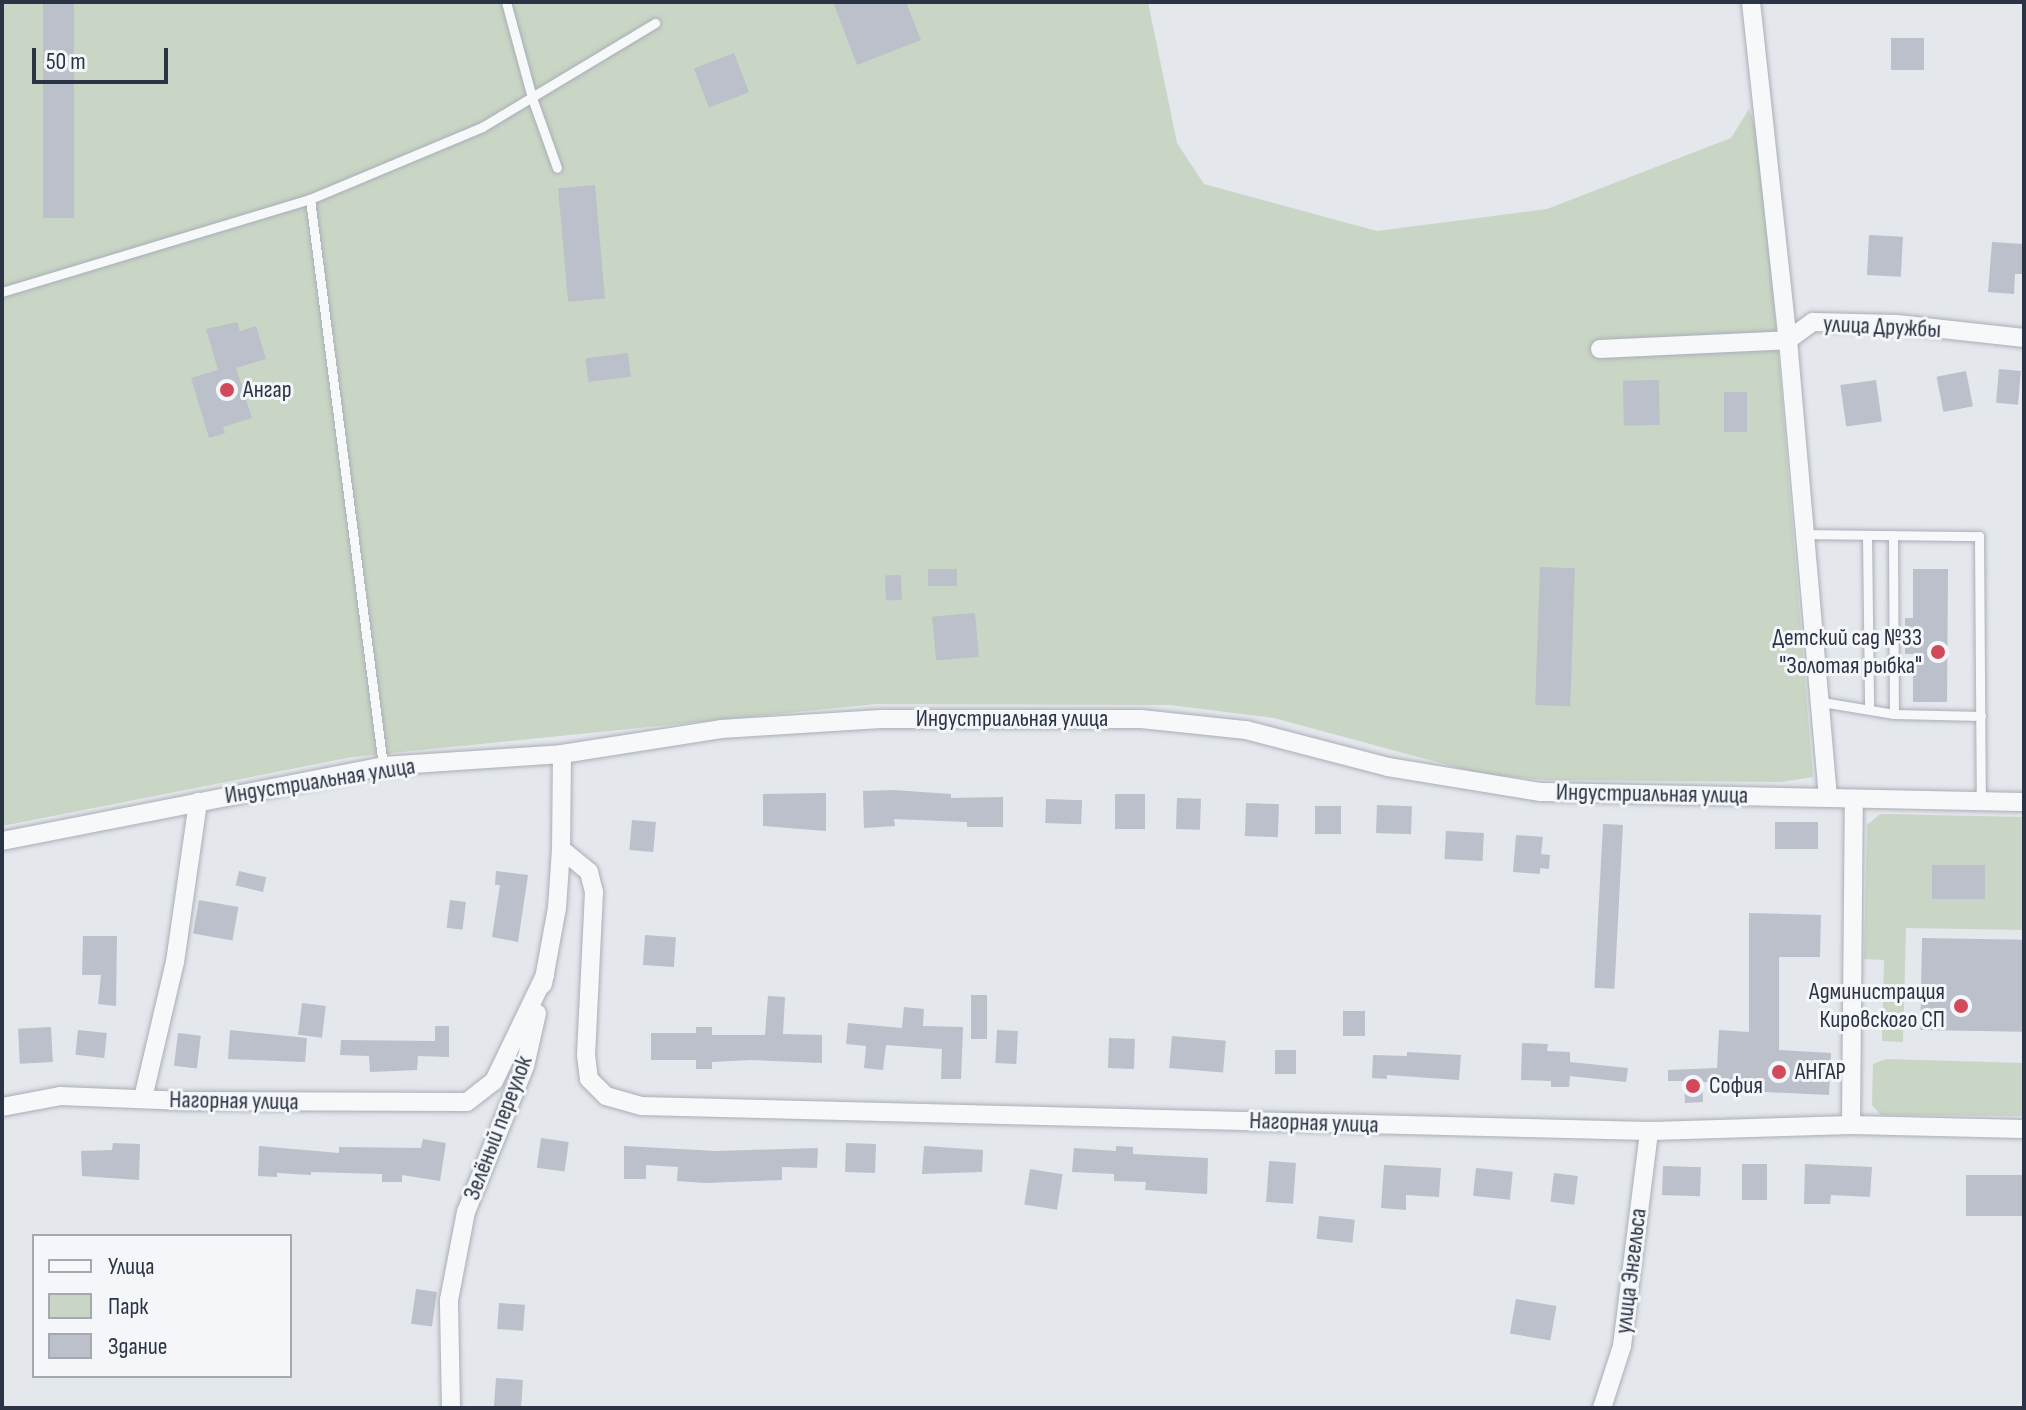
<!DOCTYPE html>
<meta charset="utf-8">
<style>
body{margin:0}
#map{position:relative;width:2026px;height:1410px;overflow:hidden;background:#e4e7ec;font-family:"Sofia Sans Condensed",sans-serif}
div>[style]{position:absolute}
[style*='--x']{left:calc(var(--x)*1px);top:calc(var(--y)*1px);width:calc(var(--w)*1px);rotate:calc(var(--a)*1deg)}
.green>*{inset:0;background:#c9d6c5}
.building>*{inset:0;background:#bbc0ca;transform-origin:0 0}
.roads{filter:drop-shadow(0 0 2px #a9aeb7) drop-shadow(0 0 2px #a9aeb7)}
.lane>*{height:9px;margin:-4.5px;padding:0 4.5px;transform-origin:4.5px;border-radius:4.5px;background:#f7f8fa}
.street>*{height:18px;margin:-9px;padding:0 9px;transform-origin:9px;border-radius:9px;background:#f7f8fa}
.dots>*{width:22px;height:22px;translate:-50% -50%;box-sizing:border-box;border:4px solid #f4f6f9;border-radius:50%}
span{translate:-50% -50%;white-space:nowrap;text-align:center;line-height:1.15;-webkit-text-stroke:6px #f4f6f9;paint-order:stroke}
.street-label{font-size:24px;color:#2b3445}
.poi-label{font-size:24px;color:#2b3445}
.left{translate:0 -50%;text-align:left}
.right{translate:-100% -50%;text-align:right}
.frame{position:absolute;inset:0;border:4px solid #2b3445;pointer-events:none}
.legend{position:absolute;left:32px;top:1234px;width:260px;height:144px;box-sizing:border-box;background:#f4f6f9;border:2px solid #a4a8b1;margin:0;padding:10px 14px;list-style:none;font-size:24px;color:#2b3445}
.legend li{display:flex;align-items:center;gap:16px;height:40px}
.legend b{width:40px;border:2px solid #a4a8b1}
.scale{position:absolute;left:32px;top:48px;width:136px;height:36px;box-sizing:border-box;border:4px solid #2b3445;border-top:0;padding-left:10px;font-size:24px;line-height:28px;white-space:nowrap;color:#2b3445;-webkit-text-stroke:6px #f4f6f9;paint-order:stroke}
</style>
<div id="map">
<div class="green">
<div style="clip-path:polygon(2px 2px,1148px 2px,1177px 143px,1204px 184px,1377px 231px,1547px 209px,1731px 138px,1749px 109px,1761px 142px,1813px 777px,1781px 782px,1547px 780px,1481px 774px,1274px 718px,1170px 705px,876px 704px,352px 757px,2px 826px)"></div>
<div style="clip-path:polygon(1880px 814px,2024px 817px,2024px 930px,1906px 928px,1903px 1042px,1882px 1041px,1884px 960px,1864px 959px,1867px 825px)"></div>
<div style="clip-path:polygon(1886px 1059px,2024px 1063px,2024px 1116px,1881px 1115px,1872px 1105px,1873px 1064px)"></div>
</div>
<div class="building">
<div style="left:43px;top:2px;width:31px;height:216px"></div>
<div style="clip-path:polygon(833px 2px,906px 2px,921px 40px,857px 65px)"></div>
<div style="left:1891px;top:38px;width:33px;height:32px"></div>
<div style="left:734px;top:53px;width:42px;height:43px;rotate:69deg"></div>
<div style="left:595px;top:185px;width:114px;height:37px;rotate:85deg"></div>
<div style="left:1869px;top:235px;width:34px;height:40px;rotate:3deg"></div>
<div style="clip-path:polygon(1992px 242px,2024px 244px,2024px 274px,2015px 274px,2014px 294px,1988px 292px)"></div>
<div style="clip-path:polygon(237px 322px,240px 331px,256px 326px,266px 359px,236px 368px,252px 418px,223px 427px,225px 433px,209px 438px,191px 378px,218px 370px,206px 329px)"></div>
<div style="left:628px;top:353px;width:24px;height:43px;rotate:83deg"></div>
<div style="left:1999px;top:369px;width:22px;height:34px;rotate:5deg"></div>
<div style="left:1966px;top:371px;width:36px;height:30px;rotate:79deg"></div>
<div style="left:1659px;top:380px;width:45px;height:36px;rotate:89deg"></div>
<div style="left:1876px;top:380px;width:42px;height:36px;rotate:82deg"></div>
<div style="left:1747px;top:392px;width:40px;height:23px;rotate:90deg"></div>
<div style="left:1540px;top:567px;width:35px;height:138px;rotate:2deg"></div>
<div style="left:957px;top:569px;width:17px;height:29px;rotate:90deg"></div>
<div style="clip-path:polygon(1913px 569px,1948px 569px,1947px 702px,1913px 702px,1913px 654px,1905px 654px,1905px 618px,1913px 618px)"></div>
<div style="left:901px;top:575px;width:25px;height:16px;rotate:88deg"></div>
<div style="left:975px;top:613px;width:44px;height:43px;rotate:85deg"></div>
<div style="clip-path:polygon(893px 790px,951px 794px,951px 798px,1003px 797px,1003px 827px,967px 827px,967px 822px,894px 819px,895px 826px,864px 828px,863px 791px)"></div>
<div style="clip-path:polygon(826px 793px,826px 831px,763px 826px,763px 794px)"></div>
<div style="left:1115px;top:794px;width:30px;height:35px"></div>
<div style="left:1177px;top:798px;width:24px;height:31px;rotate:2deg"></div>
<div style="left:1046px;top:799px;width:36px;height:24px;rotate:2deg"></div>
<div style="left:1246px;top:803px;width:33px;height:33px;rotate:2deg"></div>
<div style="left:1377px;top:805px;width:35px;height:28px;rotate:2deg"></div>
<div style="left:1315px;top:806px;width:26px;height:28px"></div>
<div style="left:632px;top:820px;width:24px;height:30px;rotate:5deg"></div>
<div style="left:1775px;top:822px;width:43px;height:27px"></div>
<div style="left:1603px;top:824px;width:20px;height:164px;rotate:3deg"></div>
<div style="left:1446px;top:831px;width:38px;height:28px;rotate:3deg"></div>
<div style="clip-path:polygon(1516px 835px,1543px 837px,1541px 854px,1550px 855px,1549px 869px,1540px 868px,1540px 874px,1513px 872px)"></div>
<div style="left:1932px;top:865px;width:53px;height:34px"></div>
<div style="left:239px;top:871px;width:28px;height:15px;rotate:13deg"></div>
<div style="clip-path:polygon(496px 871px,528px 875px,518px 942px,492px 937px,500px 885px,495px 885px)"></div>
<div style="left:199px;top:900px;width:40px;height:34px;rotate:10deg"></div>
<div style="left:450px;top:900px;width:16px;height:28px;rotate:7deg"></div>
<div style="clip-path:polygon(1749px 913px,1821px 915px,1820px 957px,1779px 957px,1779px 1050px,1831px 1053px,1829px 1095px,1746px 1091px,1746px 1084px,1702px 1082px,1703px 1102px,1685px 1103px,1684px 1081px,1668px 1081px,1668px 1070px,1717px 1068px,1719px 1030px,1749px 1032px)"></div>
<div style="left:645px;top:935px;width:31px;height:30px;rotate:4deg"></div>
<div style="clip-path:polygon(83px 936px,117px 936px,116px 1006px,98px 1004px,101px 975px,82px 975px)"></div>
<div style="left:1922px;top:938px;width:102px;height:92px;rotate:1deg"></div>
<div style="left:987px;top:995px;width:44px;height:16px;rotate:90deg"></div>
<div style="clip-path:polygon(768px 996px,785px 997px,783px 1034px,822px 1035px,822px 1063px,751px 1060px,712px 1062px,712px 1069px,696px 1069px,696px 1060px,651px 1060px,651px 1033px,696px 1033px,696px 1027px,712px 1027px,712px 1035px,765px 1035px)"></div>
<div style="left:302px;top:1003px;width:24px;height:32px;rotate:7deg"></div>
<div style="clip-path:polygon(904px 1007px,924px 1009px,923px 1026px,963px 1027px,961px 1079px,941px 1079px,942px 1049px,886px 1045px,883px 1070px,864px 1068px,866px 1046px,846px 1044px,848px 1023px,902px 1028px)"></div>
<div style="left:1343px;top:1011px;width:22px;height:25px"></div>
<div style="clip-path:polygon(435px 1026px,449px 1026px,449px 1057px,418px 1056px,417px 1070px,370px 1072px,369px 1056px,340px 1055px,341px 1040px,435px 1041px)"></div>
<div style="left:51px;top:1027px;width:35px;height:33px;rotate:87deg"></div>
<div style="left:78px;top:1030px;width:29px;height:25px;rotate:6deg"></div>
<div style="clip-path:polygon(230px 1030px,307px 1038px,305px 1062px,228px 1059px)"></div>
<div style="left:997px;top:1030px;width:21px;height:33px;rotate:3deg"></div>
<div style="left:178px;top:1033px;width:23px;height:33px;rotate:7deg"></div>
<div style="left:1172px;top:1036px;width:54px;height:32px;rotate:5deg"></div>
<div style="left:1109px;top:1038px;width:26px;height:30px;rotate:2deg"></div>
<div style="clip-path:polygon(1522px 1043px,1548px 1044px,1547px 1051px,1570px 1052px,1570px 1062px,1628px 1068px,1626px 1082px,1570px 1076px,1569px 1087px,1551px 1087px,1551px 1081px,1521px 1080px)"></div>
<div style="left:1275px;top:1050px;width:21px;height:24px"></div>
<div style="clip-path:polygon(1407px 1052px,1461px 1055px,1459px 1080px,1387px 1075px,1387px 1079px,1372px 1078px,1373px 1055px,1407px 1056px)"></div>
<div style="left:541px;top:1138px;width:28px;height:30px;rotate:8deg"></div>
<div style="clip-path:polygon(423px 1139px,446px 1143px,440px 1181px,402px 1175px,402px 1182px,382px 1182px,382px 1174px,311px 1172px,311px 1175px,277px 1173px,277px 1177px,258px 1176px,259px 1146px,339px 1153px,339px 1147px,421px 1148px)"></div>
<div style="clip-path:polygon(113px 1143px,140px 1144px,139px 1180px,82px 1176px,81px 1151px,112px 1150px)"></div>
<div style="left:846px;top:1143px;width:30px;height:29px;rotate:2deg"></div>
<div style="clip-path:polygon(624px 1146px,716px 1151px,818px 1148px,817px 1168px,782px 1167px,782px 1180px,705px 1183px,677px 1181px,678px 1167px,646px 1165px,646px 1179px,624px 1179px)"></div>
<div style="clip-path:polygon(924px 1146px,983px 1150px,982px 1172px,922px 1174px)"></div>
<div style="clip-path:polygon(1116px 1146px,1133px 1147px,1133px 1154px,1208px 1158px,1207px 1194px,1145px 1190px,1146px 1182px,1114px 1181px,1114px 1174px,1072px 1172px,1074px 1148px,1116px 1151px)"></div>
<div style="left:1269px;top:1161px;width:27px;height:41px;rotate:4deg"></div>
<div style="left:1742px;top:1164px;width:25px;height:36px"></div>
<div style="clip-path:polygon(1805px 1164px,1872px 1167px,1870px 1197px,1831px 1195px,1830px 1204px,1804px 1204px)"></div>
<div style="clip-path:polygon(1384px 1165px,1441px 1168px,1439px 1197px,1406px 1195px,1406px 1210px,1381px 1208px)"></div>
<div style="left:1663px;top:1166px;width:38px;height:29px;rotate:2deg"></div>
<div style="left:1476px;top:1168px;width:37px;height:28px;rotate:6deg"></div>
<div style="left:1030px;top:1169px;width:33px;height:36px;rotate:9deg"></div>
<div style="left:1554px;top:1173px;width:24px;height:29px;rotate:7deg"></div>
<div style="left:2024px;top:1175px;width:41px;height:58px;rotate:90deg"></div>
<div style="left:1319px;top:1216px;width:36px;height:23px;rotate:6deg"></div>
<div style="left:416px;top:1289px;width:21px;height:35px;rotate:8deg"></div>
<div style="left:1516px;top:1299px;width:41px;height:35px;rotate:10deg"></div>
<div style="left:499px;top:1303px;width:26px;height:26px;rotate:4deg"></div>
<div style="left:496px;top:1378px;width:27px;height:30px;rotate:4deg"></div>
</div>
<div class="roads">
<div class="lane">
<div style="--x:506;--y:2;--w:99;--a:74.8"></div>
<div style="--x:532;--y:98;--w:74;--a:70.3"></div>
<div style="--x:310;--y:199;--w:572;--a:82.66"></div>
<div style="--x:2;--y:292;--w:322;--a:-16.8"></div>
<div style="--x:310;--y:199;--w:186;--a:-22.7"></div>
<div style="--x:482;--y:127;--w:202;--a:-31"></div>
<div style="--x:1804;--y:534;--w:175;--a:0.7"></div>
<div style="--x:1979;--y:536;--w:266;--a:89.6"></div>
<div style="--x:1867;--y:535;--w:173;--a:89.3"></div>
<div style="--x:1893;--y:535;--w:179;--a:89.7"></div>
<div style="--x:1894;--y:714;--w:87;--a:1.3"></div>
<div style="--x:1822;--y:702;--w:73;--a:9.5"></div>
</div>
<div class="street">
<div style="--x:1751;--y:2;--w:340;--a:83.8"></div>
<div style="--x:1788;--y:340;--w:459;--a:85"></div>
<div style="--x:1600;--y:349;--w:188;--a:-2.7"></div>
<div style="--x:1788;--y:340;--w:31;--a:-36"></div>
<div style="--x:1813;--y:322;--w:84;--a:1.4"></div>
<div style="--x:1897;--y:324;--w:128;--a:6.3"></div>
<div style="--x:562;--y:754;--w:95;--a:90.6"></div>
<div style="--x:561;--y:849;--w:36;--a:39"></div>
<div style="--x:589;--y:872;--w:21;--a:76"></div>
<div style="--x:594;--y:892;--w:163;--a:92.8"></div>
<div style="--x:586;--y:1055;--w:24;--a:83"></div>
<div style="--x:589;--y:1079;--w:24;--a:45"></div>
<div style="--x:606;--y:1096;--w:37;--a:16"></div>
<div style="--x:642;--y:1106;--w:1007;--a:1.42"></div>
<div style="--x:1649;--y:1131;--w:202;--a:-1.7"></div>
<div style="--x:1851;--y:1125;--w:173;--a:1.3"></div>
<div style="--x:2;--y:841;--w:388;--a:-11.1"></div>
<div style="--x:383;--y:766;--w:179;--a:-3.8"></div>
<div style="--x:562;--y:754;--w:161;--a:-8.9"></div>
<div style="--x:721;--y:729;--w:160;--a:-3.6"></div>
<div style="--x:881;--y:719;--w:260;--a:0"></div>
<div style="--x:1141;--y:719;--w:106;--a:6"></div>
<div style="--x:1246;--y:730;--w:147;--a:14.6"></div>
<div style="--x:1388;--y:767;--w:155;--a:9.3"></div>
<div style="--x:1541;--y:792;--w:483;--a:1.2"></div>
<div style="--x:543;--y:984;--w:77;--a:-79.6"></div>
<div style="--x:557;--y:908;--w:59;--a:-86.1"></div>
<div style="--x:143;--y:1098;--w:140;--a:-76.8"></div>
<div style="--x:175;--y:962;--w:162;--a:-81.8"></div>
<div style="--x:2;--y:1107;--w:59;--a:-10.7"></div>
<div style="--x:60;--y:1096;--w:126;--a:2.3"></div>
<div style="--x:186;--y:1101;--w:281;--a:0.2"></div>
<div style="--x:467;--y:1102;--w:34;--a:-38"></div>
<div style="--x:494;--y:1081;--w:118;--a:-64.3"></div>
<div style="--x:1851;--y:1125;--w:326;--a:-89.5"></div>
<div style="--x:451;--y:1408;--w:108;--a:-91.1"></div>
<div style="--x:449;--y:1300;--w:90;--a:-79.1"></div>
<div style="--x:466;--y:1212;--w:157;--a:-68"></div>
<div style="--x:525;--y:1066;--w:54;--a:-77.2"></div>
<div style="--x:1602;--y:1408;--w:65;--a:-72.1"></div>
<div style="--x:1622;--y:1346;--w:217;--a:-82.8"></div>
</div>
</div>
<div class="dots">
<div style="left:227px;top:390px;background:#d1495b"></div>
<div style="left:1938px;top:652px;background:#d1495b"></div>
<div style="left:1961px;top:1006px;background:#d1495b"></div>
<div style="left:1779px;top:1072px;background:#d1495b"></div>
<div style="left:1693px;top:1086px;background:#d1495b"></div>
</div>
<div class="street-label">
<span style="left:1882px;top:327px;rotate:3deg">улица Дружбы</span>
<span style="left:1012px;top:719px">Индустриальная улица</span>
<span style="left:320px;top:781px;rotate:-9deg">Индустриальная улица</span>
<span style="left:1652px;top:794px;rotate:1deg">Индустриальная улица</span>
<span style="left:234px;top:1101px;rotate:1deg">Нагорная улица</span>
<span style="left:1314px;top:1123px;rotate:2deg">Нагорная улица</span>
<span style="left:498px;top:1128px;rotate:-69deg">Зелёный переулок</span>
<span style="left:1631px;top:1271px;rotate:-83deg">улица Энгельса</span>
</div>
<div class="poi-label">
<span class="left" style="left:243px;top:390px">Ангар</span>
<span class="right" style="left:1922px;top:652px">Детский сад №33<br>"Золотая рыбка"</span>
<span class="right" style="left:1945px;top:1006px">Администрация<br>Кировского СП</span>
<span class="left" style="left:1795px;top:1072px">АНГАР</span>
<span class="left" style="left:1709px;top:1086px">София</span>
</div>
<div class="frame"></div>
<ul class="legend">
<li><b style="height:10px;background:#f7f8fa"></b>Улица</li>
<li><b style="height:22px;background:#c9d6c5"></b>Парк</li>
<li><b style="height:22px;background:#bbc0ca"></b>Здание</li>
</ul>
<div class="scale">50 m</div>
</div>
